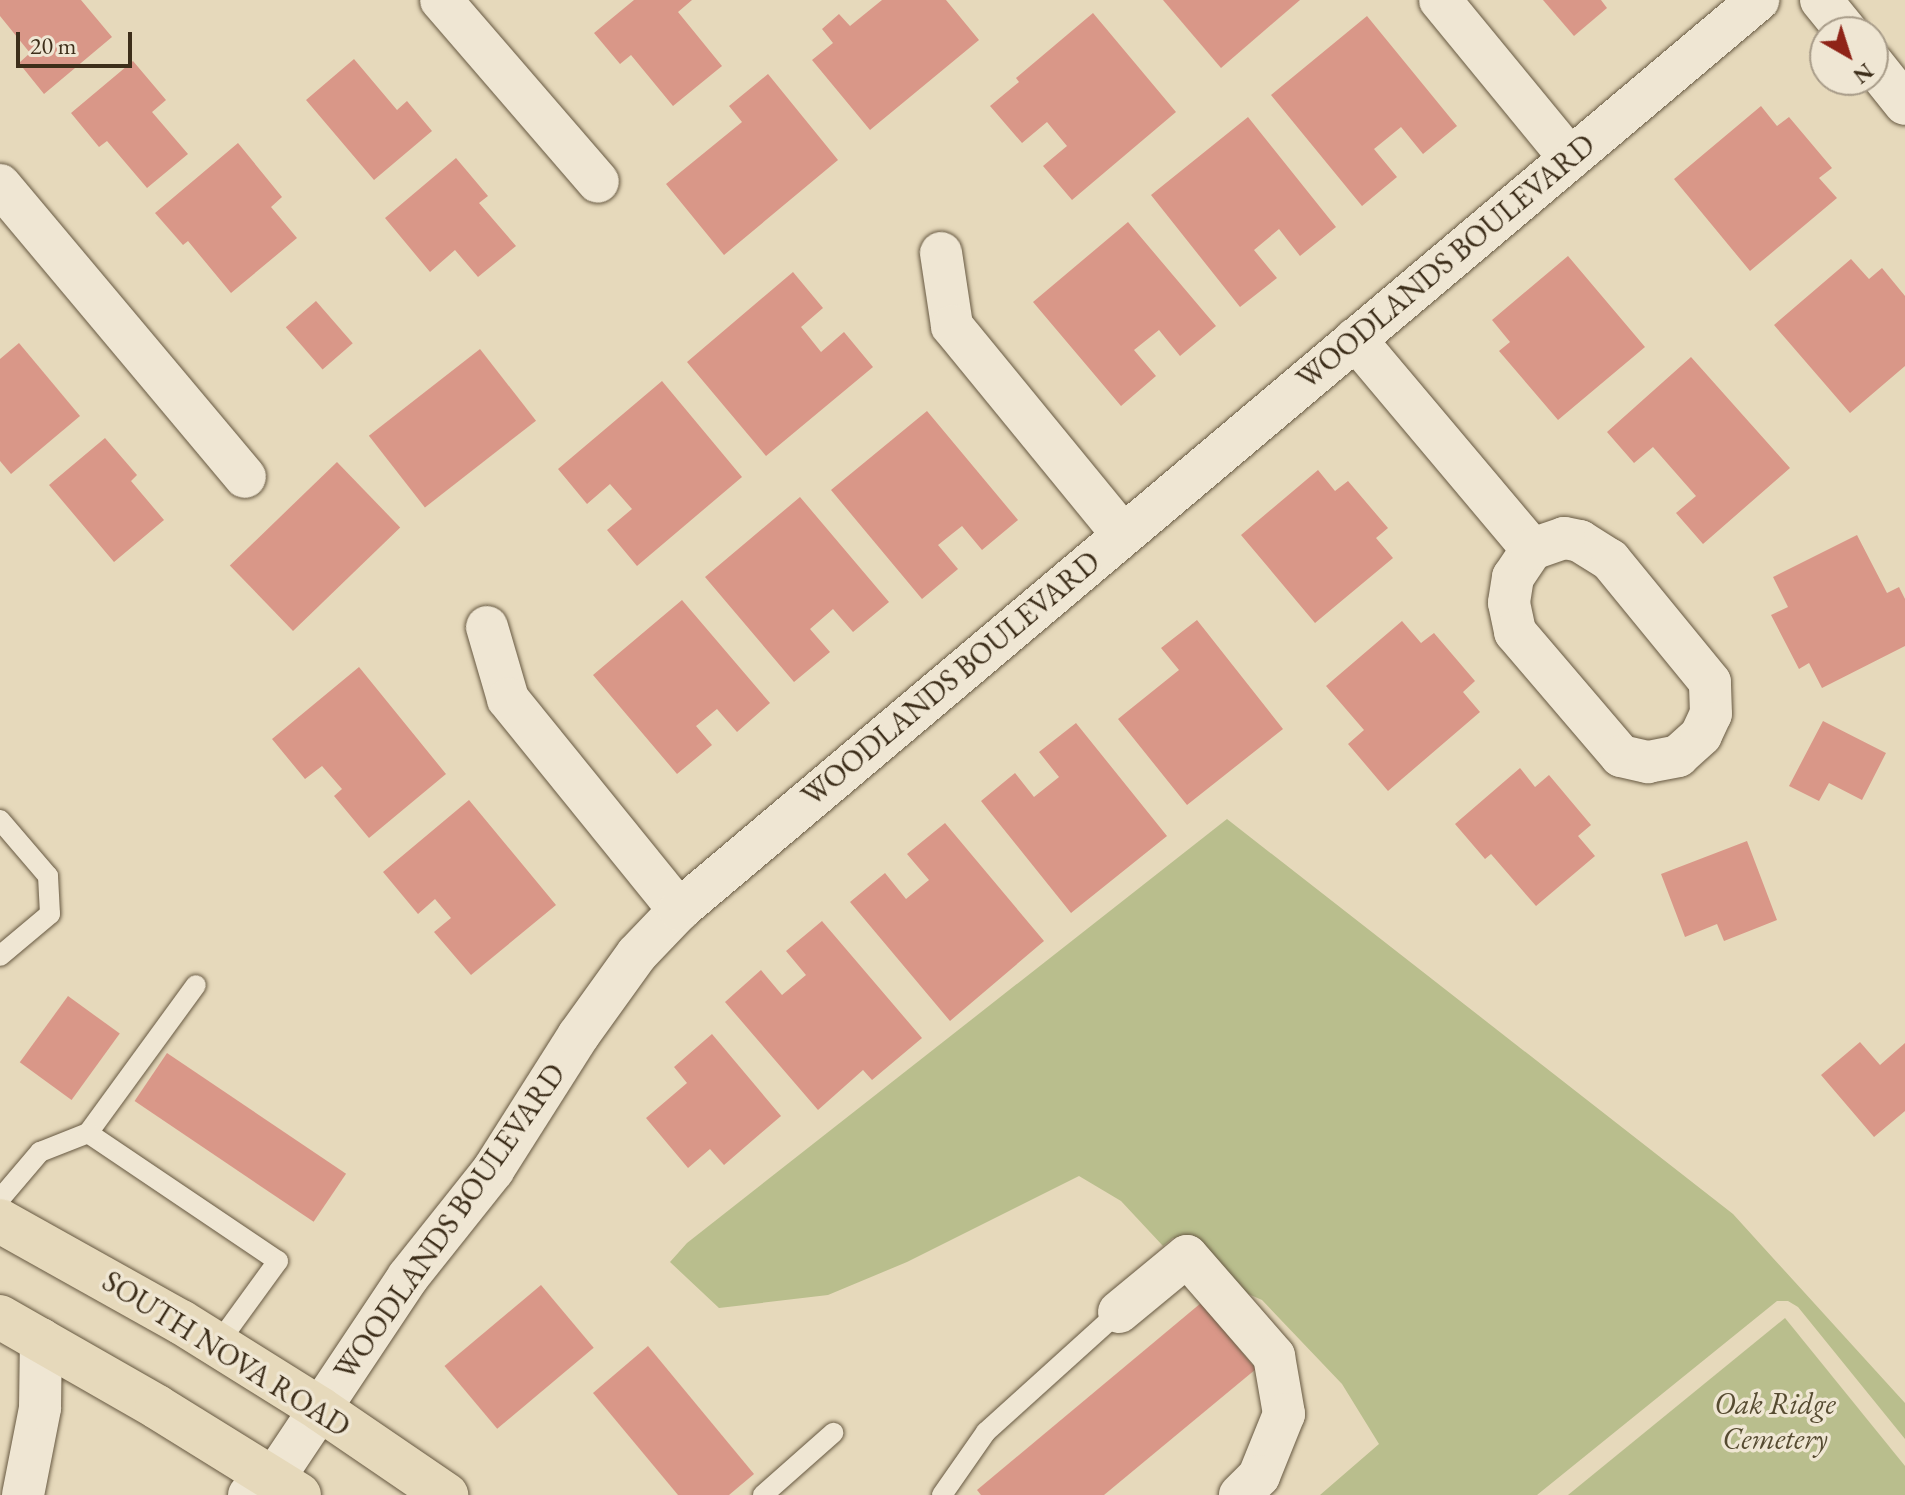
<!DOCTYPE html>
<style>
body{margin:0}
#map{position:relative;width:1905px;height:1495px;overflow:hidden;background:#e6d9bb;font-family:"EB Garamond",serif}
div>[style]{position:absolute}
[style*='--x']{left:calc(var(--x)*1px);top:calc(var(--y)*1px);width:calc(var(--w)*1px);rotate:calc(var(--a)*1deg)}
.green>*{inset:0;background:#b9be8d}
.building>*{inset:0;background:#d99788;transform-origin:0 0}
.roads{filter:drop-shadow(0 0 2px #675942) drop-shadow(0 0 2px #675942)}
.service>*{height:20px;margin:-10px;padding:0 10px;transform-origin:10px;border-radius:10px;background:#efe6d3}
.minor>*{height:42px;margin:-21px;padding:0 21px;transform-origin:21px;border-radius:21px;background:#efe6d3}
.primary>*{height:44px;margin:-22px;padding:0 22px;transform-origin:22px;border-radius:22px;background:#e6d9bb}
span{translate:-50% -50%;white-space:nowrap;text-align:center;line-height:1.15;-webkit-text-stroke:7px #efe6d3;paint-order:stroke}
.street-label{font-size:30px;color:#3d2e1a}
.park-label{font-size:30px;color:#564b31;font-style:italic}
.north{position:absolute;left:1809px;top:16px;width:80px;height:80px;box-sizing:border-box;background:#efe6d3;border:2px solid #a89c89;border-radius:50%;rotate:141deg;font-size:22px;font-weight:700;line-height:32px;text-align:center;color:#3d2e1a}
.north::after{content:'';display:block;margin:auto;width:28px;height:36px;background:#8f2418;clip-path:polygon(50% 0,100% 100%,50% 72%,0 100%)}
.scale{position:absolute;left:16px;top:32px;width:116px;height:36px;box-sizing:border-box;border:4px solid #3d2e1a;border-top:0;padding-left:10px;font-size:24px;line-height:28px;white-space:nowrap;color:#3d2e1a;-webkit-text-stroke:6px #efe6d3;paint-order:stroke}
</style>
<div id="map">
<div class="green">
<div style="clip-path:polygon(1227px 819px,1733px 1214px,1905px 1403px,1905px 1439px,1798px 1307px,1788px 1301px,1777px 1301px,1537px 1495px,1320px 1495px,1379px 1444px,1342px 1384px,1262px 1300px,1246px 1293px,1202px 1242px,1173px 1238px,1163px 1246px,1121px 1201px,1079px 1176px,907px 1262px,828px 1295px,719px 1308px,670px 1262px,687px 1243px)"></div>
<div style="clip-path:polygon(1785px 1318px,1905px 1466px,1905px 1495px,1568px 1495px)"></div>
</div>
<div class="building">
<div style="clip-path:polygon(0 0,81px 0,112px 37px,44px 94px,19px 63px,30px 53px,0 16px)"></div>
<div style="clip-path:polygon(634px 0,692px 0,678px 12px,722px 66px,673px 106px,631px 55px,620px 64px,594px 33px)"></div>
<div style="clip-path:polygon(882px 0,946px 0,979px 40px,870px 130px,812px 60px,833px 43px,822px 29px,839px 14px,850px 26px)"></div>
<div style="clip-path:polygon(1163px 0,1300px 0,1221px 68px)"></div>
<div style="clip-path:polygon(1543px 0,1601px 0,1607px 8px,1574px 36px)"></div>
<div style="clip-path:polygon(1093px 13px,1176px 112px,1072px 200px,1043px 166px,1067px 146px,1047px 122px,1022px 143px,990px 106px,1019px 82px,1016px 78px)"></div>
<div style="clip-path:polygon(1367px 16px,1457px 126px,1423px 154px,1401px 127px,1374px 149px,1397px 177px,1362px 206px,1271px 95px)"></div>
<div style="clip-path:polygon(354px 59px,397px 110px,407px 101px,432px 131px,374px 180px,306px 100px)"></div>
<div style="clip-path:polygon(133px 61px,166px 100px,152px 112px,188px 154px,147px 188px,107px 141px,99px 147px,71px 113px)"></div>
<div style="clip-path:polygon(768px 74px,838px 160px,724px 255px,666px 184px,742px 122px,729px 106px)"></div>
<div style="clip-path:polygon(1761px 106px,1777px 126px,1789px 117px,1832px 168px,1819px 178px,1837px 198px,1750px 271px,1674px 179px)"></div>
<div style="clip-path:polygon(1248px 117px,1336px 227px,1300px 256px,1279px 229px,1254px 250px,1277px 278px,1240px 307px,1151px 195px)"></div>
<div style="clip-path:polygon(238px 143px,282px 197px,271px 207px,297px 238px,231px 293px,188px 241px,183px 245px,155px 213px)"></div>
<div style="clip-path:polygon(456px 158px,488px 196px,479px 203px,516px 246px,478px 277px,455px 250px,430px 272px,385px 218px)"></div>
<div style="clip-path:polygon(1128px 222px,1216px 326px,1180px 356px,1159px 330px,1134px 350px,1156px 376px,1121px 406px,1033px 302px)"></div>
<div style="clip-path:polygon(1568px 256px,1645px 347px,1558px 420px,1499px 351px,1510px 342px,1492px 320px)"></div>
<div style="clip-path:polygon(1851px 259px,1869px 279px,1882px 268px,1905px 296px,1905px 366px,1850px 413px,1774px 325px)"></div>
<div style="clip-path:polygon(793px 272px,823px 308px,801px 327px,821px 352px,844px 332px,873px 367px,766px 456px,687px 362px)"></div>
<div style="left:316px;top:301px;width:56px;height:40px;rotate:49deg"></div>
<div style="clip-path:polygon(19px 343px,80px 416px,11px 474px,0 461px,0 359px)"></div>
<div style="left:480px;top:349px;width:91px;height:141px;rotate:52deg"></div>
<div style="clip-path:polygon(1691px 357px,1790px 468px,1703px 544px,1676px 513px,1696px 496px,1653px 447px,1634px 463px,1607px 432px)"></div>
<div style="clip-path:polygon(662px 381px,742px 477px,637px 566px,607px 530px,632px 509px,610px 484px,587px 504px,558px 469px)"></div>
<div style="clip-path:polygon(927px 411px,1018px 520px,982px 550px,962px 526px,938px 545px,958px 569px,922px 599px,831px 490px)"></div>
<div style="clip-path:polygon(105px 438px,137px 475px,131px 481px,164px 520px,114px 562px,49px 485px)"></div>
<div style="left:337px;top:462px;width:91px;height:149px;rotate:46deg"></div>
<div style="clip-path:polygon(1318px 470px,1335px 491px,1348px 481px,1388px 528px,1376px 538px,1393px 558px,1315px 623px,1241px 535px)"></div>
<div style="clip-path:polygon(800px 497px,889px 602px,853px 632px,833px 609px,810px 629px,830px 652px,794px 682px,705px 577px)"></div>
<div style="clip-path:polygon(1857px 535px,1887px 593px,1899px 587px,1905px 599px,1905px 646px,1822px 688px,1809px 663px,1799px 669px,1771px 615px,1788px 607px,1773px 577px)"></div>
<div style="clip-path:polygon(682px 600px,770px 703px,737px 732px,717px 709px,696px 726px,712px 745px,677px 774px,593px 675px)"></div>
<div style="clip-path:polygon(1197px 620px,1283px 729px,1187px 805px,1118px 719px,1179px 670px,1161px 648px)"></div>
<div style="clip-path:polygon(1402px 621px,1421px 643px,1434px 633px,1475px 681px,1463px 692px,1480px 712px,1388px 791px,1348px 744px,1364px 730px,1326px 686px)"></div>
<div style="clip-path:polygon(359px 667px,446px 774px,369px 838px,334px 796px,342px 789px,322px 766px,305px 779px,272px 739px)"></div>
<div style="clip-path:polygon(1823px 721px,1886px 753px,1862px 800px,1829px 783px,1819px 801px,1789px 786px)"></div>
<div style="clip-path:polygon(1076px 723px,1167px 836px,1071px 913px,981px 801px,1015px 773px,1034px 797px,1059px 777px,1039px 752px)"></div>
<div style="clip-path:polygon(1520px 768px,1535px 787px,1549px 775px,1591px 825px,1578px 836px,1595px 856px,1536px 906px,1491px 854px,1485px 859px,1455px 824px)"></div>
<div style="clip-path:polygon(469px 800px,556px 905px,471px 975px,434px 932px,451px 918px,435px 899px,418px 914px,383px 872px)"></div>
<div style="clip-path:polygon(945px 823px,1044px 941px,950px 1021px,850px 902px,885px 873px,906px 899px,929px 880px,907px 854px)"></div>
<div style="clip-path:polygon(1747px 841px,1777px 920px,1724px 941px,1717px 924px,1685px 937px,1661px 874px)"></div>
<div style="clip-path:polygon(822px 921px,922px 1038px,872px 1080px,863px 1070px,818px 1110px,725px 1002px,761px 970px,782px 995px,806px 975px,786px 951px)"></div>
<div style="left:68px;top:996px;width:64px;height:82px;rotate:36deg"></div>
<div style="clip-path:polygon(712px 1034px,781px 1116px,724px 1165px,710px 1149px,688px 1168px,646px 1118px,687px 1083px,674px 1067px)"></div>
<div style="clip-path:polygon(1860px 1042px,1880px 1065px,1905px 1043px,1905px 1111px,1874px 1137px,1821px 1075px)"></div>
<div style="left:167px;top:1053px;width:216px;height:58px;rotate:34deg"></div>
<div style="left:541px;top:1285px;width:82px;height:126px;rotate:50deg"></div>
<div style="clip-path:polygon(1201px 1303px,1256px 1369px,1104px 1495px,981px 1495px,977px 1490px)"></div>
<div style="clip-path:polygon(648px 1346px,754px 1474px,729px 1495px,678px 1495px,593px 1393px)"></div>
</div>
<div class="roads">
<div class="service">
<div style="--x:0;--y:820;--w:74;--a:49.4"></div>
<div style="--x:48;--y:876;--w:38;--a:87"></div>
<div style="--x:50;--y:914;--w:65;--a:140"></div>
<div style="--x:88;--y:1133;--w:183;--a:-53.9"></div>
<div style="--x:0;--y:1199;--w:62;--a:-49.6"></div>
<div style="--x:40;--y:1152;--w:52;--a:-21.6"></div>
<div style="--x:88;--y:1133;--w:229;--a:34"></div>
<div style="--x:278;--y:1261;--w:104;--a:126"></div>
<div style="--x:763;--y:1495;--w:94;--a:-41.5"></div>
<div style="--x:942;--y:1495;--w:77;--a:-55.1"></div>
<div style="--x:986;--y:1432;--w:179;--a:-42.1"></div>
</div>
<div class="minor">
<div style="--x:441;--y:0;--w:240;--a:49.2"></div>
<div style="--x:1440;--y:0;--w:205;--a:50.6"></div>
<div style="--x:1821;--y:0;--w:41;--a:50.9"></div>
<div style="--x:1873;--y:64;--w:51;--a:51.3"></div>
<div style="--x:0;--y:185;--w:381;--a:50"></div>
<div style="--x:941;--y:253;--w:74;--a:81.4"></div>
<div style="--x:952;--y:326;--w:269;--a:50.7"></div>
<div style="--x:1355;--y:339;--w:275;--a:49.9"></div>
<div style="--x:1532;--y:549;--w:34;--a:124"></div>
<div style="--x:1513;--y:577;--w:26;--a:99"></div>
<div style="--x:1509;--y:603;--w:30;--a:78"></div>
<div style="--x:1515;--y:632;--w:163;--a:49.5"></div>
<div style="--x:1621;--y:756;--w:28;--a:13"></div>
<div style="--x:1648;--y:762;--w:31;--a:-11"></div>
<div style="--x:1678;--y:756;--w:31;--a:-42"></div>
<div style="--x:1701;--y:735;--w:23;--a:-65"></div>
<div style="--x:1711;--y:714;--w:32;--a:-92"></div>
<div style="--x:1710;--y:682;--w:158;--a:-129.3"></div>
<div style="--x:1610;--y:560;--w:36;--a:-148"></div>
<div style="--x:1580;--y:541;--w:16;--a:-169"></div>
<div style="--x:1564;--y:538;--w:34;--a:161"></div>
<div style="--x:487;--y:627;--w:75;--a:73.7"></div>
<div style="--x:508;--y:699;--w:272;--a:51"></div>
<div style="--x:1119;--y:1312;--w:88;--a:-39.5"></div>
<div style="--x:1187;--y:1256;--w:133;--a:49"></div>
<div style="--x:1274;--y:1356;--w:59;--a:80.2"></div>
<div style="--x:1284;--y:1414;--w:67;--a:112"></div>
<div style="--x:1259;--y:1476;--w:27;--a:135"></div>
<div style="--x:23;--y:1495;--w:89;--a:-78.9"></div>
<div style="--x:40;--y:1408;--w:69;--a:-89.2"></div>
<div style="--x:249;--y:1495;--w:30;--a:-34"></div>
<div style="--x:274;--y:1478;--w:242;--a:-56.3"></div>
<div style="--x:408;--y:1277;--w:137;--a:-51.5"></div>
<div style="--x:493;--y:1170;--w:159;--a:-57.6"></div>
<div style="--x:578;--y:1036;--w:101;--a:-54.3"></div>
<div style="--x:637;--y:954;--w:61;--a:-46.3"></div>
<div style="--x:679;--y:910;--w:1412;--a:-40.14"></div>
</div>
<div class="primary">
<div style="--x:0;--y:1221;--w:207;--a:29.2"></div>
<div style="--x:181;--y:1322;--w:164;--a:32"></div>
<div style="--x:320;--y:1409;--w:153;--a:34.3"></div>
<div style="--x:0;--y:1317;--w:181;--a:29.8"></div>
<div style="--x:157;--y:1407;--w:167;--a:31.8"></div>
</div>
</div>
<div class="street-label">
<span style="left:1446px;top:262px;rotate:-40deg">WOODLANDS BOULEVARD</span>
<span style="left:951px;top:679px;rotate:-40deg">WOODLANDS BOULEVARD</span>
<span style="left:450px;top:1222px;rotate:-55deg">WOODLANDS BOULEVARD</span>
<span style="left:226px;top:1354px;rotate:32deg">SOUTH NOVA ROAD</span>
</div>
<div class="park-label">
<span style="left:1775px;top:1421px">Oak Ridge<br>Cemetery</span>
</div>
<div class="north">N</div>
<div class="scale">20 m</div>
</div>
